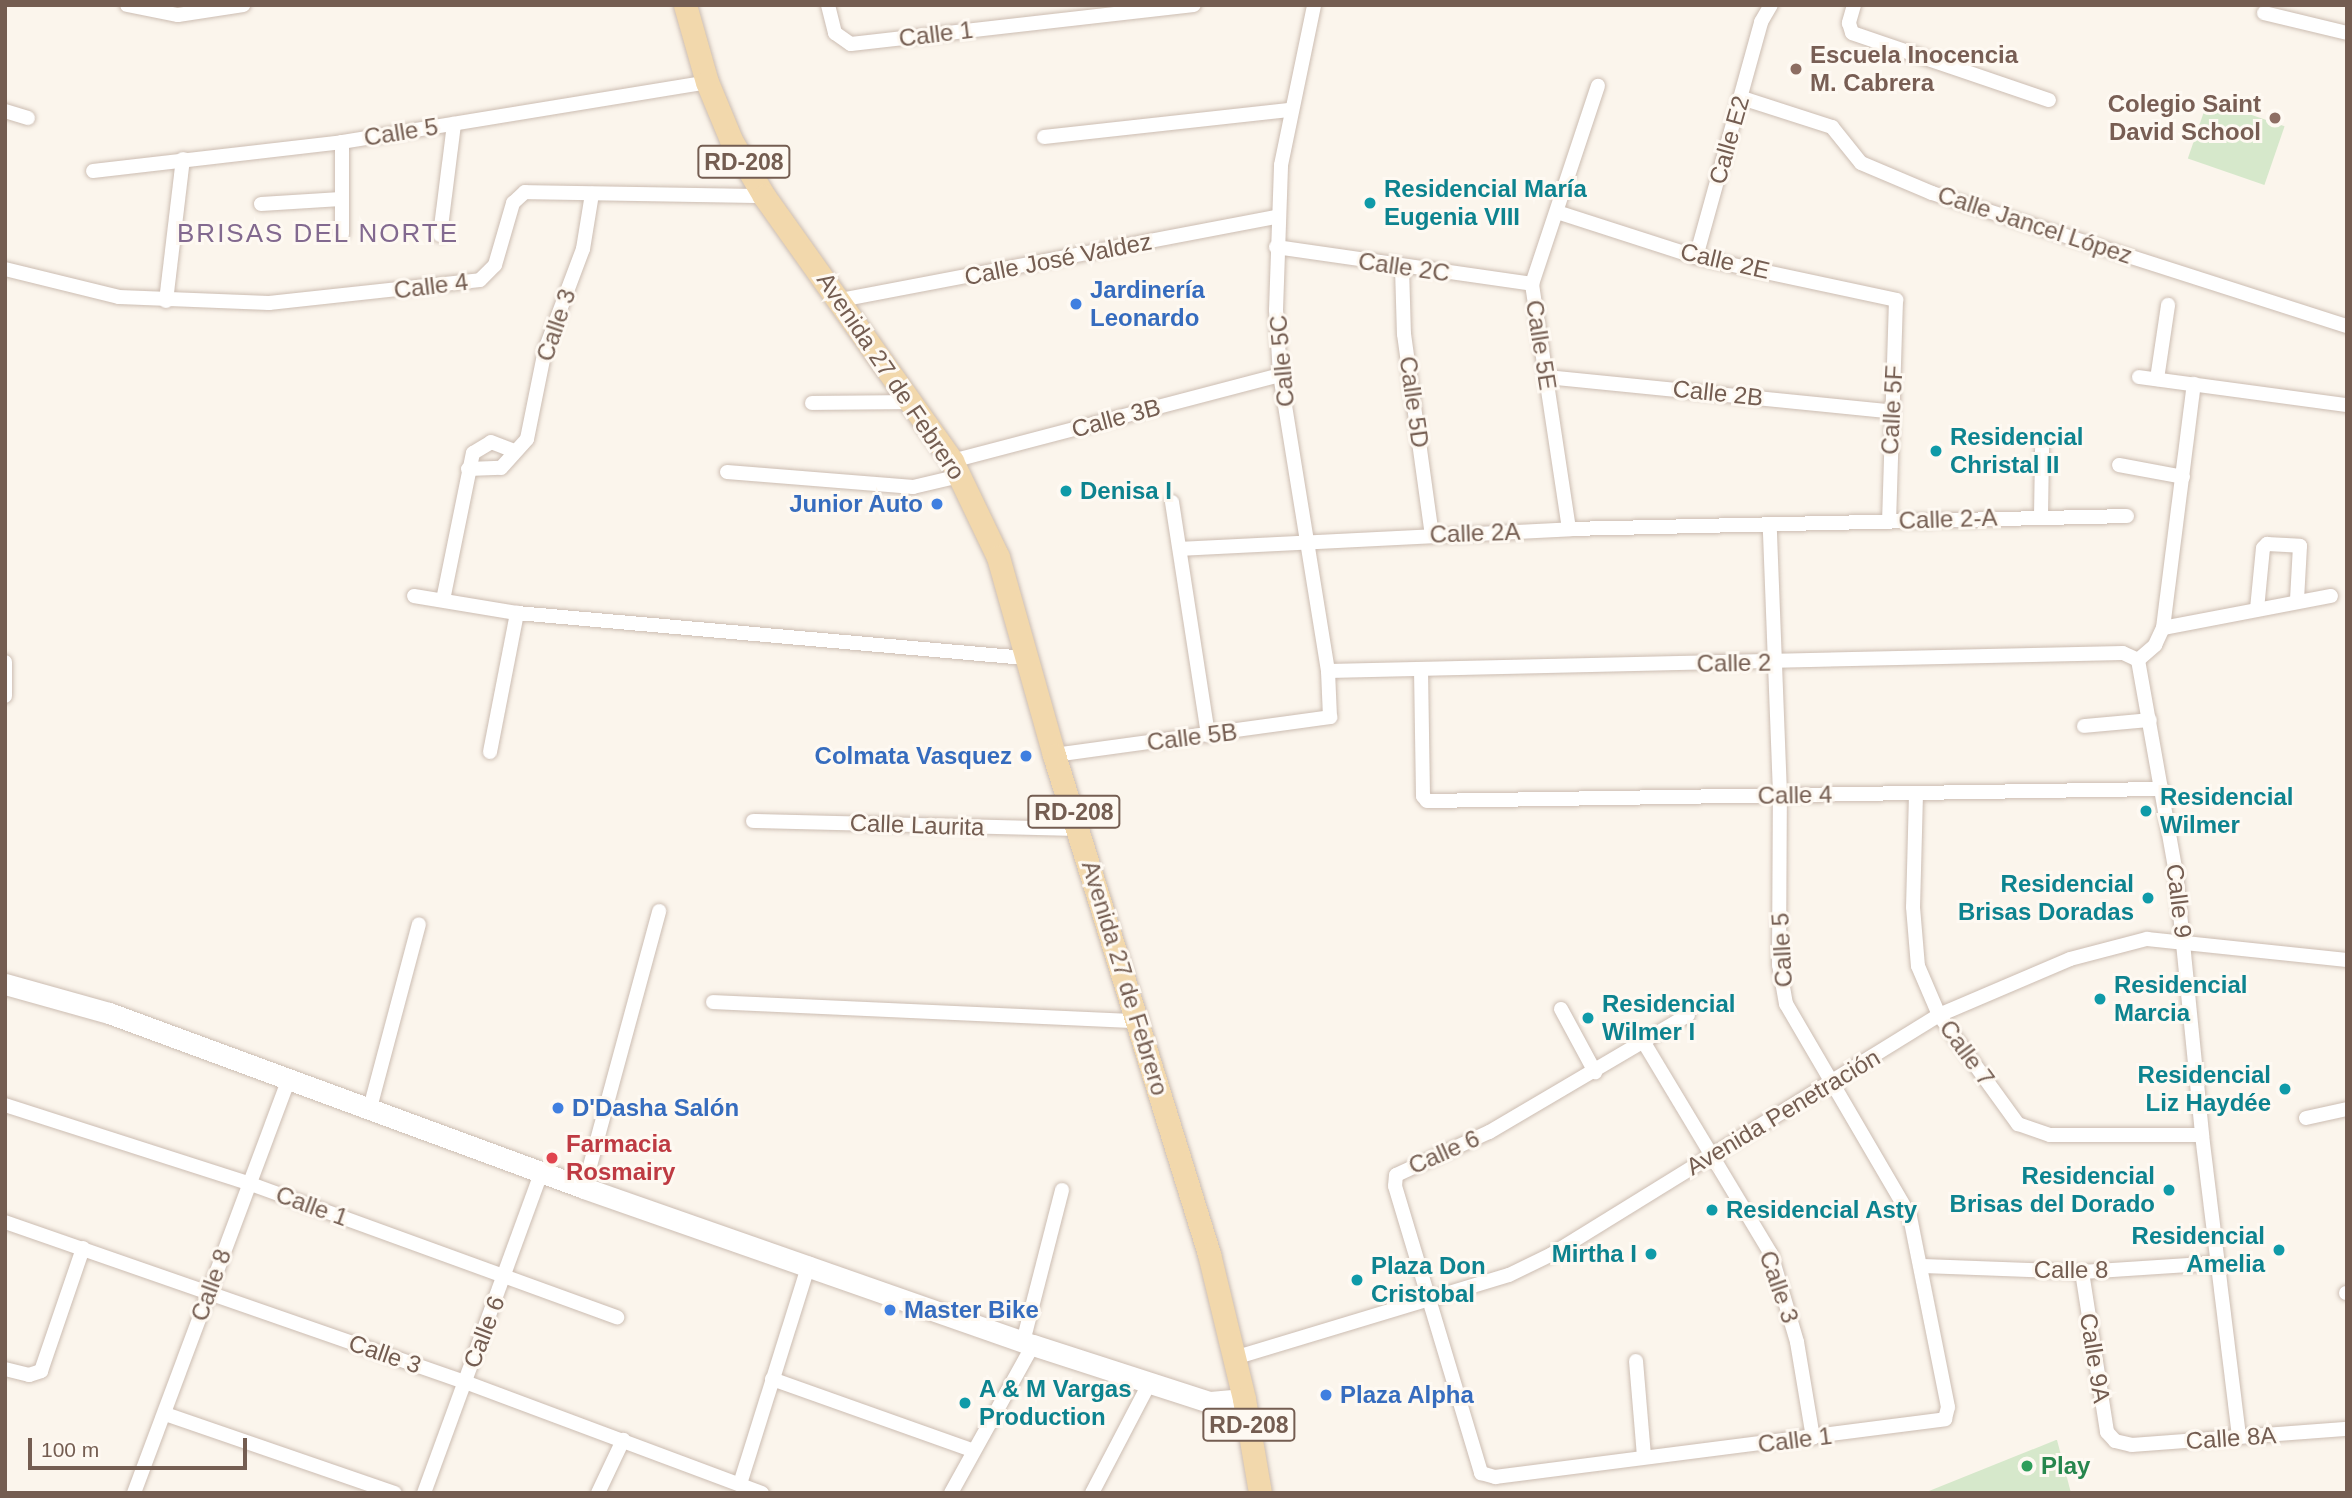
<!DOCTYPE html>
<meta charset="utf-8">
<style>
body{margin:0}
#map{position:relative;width:2352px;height:1498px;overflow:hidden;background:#fbf5ec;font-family:Helvetica,sans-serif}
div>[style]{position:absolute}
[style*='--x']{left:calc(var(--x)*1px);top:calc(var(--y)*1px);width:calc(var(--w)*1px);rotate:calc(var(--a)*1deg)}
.green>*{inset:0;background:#d6e8cb;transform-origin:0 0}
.roads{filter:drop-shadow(0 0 2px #ccbdb2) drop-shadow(0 0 2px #ccbdb2)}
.minor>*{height:14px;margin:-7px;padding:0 7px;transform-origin:7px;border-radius:7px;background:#fff}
.secondary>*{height:21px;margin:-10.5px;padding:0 10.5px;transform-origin:10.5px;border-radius:10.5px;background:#fff}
.primary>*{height:23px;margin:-11.5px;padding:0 11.5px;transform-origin:11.5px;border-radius:11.5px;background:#f2d8ac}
.dots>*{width:19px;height:19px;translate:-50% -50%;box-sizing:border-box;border:4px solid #fef9f2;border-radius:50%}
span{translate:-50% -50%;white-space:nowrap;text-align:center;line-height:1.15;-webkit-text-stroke:6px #fef9f2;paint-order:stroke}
.shield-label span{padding:2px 5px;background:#fef9f2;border:2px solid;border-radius:5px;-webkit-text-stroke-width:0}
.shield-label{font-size:23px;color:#745d51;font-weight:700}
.street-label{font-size:24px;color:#745d51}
.education-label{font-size:24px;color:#785e54;font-weight:700}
.left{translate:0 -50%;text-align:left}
.right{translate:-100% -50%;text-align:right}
.culture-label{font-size:24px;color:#0d838f;font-weight:700}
.shop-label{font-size:24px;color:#366cbe;font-weight:700}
.health-label{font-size:24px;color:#be3a42;font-weight:700}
.leisure-label{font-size:24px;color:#27864d;font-weight:700}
.neighbourhood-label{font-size:26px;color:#82698f;letter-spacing:2px}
.frame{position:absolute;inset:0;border:7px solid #745d51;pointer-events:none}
.scale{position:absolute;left:28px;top:1438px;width:219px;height:32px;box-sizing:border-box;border:4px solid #745d51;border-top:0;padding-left:9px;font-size:21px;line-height:24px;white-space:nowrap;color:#745d51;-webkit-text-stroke:5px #fef9f2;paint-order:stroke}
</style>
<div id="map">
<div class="green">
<div style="left:2208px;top:100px;width:81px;height:62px;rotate:19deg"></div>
<div style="clip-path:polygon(2057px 1440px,2071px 1493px,1924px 1493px,2056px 1440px)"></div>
</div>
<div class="roads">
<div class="minor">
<div style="--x:127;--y:5;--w:52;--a:11.1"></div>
<div style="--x:178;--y:15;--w:66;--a:-8.7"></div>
<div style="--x:828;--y:5;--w:29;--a:76"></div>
<div style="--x:835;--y:33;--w:19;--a:35"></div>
<div style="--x:851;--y:44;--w:345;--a:-6.5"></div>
<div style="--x:1854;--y:5;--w:19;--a:106"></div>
<div style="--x:1849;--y:23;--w:10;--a:73"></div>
<div style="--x:1852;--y:33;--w:208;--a:18.8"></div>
<div style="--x:2264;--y:13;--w:85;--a:13.5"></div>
<div style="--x:1742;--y:98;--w:95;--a:17.9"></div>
<div style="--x:1832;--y:127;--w:46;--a:51.1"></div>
<div style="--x:1861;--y:163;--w:77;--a:22.9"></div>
<div style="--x:1932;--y:193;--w:436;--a:17.8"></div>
<div style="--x:5;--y:111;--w:24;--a:17"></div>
<div style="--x:1044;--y:137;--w:246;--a:-6.3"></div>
<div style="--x:342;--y:142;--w:92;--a:90"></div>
<div style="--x:93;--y:171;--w:251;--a:-6.6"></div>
<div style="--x:342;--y:142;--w:370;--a:-9.3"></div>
<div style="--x:261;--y:204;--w:80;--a:-3.6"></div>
<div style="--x:1557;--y:212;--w:146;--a:17.9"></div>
<div style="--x:1696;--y:257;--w:205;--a:12.1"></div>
<div style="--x:1896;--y:300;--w:221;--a:91.8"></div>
<div style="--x:440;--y:235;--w:112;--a:-82.8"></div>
<div style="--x:1276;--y:247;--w:259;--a:8.2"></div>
<div style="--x:1696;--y:257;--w:244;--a:-74.5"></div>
<div style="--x:1761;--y:22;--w:20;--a:-60"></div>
<div style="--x:1402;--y:268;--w:66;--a:88.3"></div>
<div style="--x:1404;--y:334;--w:203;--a:82.1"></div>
<div style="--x:5;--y:269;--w:117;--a:13.8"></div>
<div style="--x:119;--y:297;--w:150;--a:2.3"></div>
<div style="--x:269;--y:303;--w:212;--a:-6.2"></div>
<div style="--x:480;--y:280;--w:21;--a:-45"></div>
<div style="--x:495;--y:265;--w:65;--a:-73.8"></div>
<div style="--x:513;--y:203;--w:16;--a:-43"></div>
<div style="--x:525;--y:192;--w:239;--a:1"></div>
<div style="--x:840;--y:300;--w:445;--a:-10.8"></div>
<div style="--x:166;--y:301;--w:143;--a:-83.2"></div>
<div style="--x:1546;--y:377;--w:345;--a:5.7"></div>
<div style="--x:2139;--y:377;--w:210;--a:7.7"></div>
<div style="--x:2157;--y:379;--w:75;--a:-81.5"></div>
<div style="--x:812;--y:403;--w:100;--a:-0.6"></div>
<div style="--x:952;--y:461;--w:339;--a:-14.7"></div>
<div style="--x:2119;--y:465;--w:65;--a:10.6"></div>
<div style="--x:468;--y:469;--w:33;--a:-2"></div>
<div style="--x:501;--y:468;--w:39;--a:-48"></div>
<div style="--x:527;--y:439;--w:91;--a:-78.6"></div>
<div style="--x:545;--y:350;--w:108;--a:-69.4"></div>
<div style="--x:583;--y:249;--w:56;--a:-80.7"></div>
<div style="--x:727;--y:472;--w:187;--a:4.6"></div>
<div style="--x:913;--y:487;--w:48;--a:-13.2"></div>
<div style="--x:1172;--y:502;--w:236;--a:81.2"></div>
<div style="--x:2041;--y:516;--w:67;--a:-89.1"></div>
<div style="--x:1569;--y:529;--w:248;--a:-98.6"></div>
<div style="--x:1532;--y:284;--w:209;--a:-71.6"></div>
<div style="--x:1180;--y:549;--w:390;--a:-2.9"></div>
<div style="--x:1569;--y:529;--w:558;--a:-1.33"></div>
<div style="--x:414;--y:596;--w:104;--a:9.4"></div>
<div style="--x:517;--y:613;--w:510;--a:5.06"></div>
<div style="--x:443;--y:600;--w:150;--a:-78.5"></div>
<div style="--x:473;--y:453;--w:21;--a:-31"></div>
<div style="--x:491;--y:442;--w:25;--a:21"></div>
<div style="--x:2257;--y:609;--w:61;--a:-84.4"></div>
<div style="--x:2263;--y:548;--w:6;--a:-45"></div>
<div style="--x:2267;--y:544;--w:33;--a:3"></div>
<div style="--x:2300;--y:546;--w:54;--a:93.2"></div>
<div style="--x:2163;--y:628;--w:171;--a:-10.8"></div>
<div style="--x:2138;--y:660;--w:216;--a:79.9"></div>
<div style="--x:2176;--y:873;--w:263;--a:84.3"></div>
<div style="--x:2202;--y:1135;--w:304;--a:83"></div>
<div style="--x:2138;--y:660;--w:23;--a:-41"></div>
<div style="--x:2155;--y:645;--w:19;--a:-65"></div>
<div style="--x:2163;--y:628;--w:246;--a:-82.8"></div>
<div style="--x:5;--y:662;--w:34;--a:90"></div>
<div style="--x:1421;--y:669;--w:127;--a:89.1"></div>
<div style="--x:1423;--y:796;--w:6;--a:51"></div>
<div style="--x:1427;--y:801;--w:735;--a:-0.94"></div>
<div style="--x:1328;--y:671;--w:795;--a:-1.3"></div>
<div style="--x:2123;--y:653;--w:17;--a:25"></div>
<div style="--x:2084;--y:726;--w:66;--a:-5.2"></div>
<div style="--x:490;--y:752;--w:142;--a:-79"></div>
<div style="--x:1054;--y:755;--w:279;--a:-7.8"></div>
<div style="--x:1330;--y:717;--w:46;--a:-92.5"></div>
<div style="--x:1328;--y:671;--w:300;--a:-99.2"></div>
<div style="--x:1280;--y:375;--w:65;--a:-93.5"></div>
<div style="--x:1276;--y:310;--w:145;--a:-88"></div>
<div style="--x:1281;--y:165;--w:163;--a:-78.3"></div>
<div style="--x:1916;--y:794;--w:113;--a:91.5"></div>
<div style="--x:1913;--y:907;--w:59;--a:85.2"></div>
<div style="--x:1918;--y:966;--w:53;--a:66.8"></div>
<div style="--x:1939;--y:1015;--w:135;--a:54.1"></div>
<div style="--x:2018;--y:1124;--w:34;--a:19"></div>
<div style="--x:2050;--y:1135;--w:152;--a:0"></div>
<div style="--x:753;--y:821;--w:327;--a:1.4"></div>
<div style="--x:713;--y:1002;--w:423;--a:2.6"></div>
<div style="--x:1561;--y:1009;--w:72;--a:61.6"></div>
<div style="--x:1688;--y:1015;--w:231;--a:149.5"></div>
<div style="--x:1489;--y:1132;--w:102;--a:155.2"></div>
<div style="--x:1396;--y:1175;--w:11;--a:95"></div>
<div style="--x:1395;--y:1186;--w:300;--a:73.3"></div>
<div style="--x:1481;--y:1473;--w:15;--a:16"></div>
<div style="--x:1495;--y:1477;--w:454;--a:-7.3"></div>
<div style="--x:1945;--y:1419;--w:12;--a:-76"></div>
<div style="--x:1948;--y:1407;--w:195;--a:-101.3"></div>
<div style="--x:1910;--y:1216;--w:246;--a:-120.3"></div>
<div style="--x:1786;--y:1004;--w:40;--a:-100"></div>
<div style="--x:1779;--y:965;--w:171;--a:-89.7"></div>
<div style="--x:1780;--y:794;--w:266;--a:-92.2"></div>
<div style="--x:1643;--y:1041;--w:249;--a:59"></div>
<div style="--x:1771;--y:1254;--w:92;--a:73.5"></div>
<div style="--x:1797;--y:1342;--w:97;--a:80.5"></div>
<div style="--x:5;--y:1105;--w:255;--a:17.8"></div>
<div style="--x:248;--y:1183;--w:393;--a:20"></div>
<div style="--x:370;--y:1108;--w:190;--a:-75.1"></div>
<div style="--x:2306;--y:1118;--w:42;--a:-12.4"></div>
<div style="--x:584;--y:1188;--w:287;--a:-74.8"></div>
<div style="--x:5;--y:1222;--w:487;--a:19.2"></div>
<div style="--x:465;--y:1382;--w:317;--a:20.5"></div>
<div style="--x:1923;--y:1266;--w:159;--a:2.2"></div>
<div style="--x:2082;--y:1272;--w:137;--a:-3.8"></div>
<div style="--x:2082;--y:1272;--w:162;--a:81.1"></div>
<div style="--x:2107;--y:1432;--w:12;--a:48"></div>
<div style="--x:2115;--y:1441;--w:17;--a:13"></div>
<div style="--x:2132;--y:1445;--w:216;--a:-4.3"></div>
<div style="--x:2346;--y:1293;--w:1;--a:0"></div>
<div style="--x:1023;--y:1342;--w:157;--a:-75.6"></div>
<div style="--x:1234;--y:1358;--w:287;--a:-16.8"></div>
<div style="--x:1509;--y:1275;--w:48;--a:-26"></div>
<div style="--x:1552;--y:1254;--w:455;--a:-31.7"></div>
<div style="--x:1939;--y:1015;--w:142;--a:-23.1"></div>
<div style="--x:2070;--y:959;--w:80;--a:-14.6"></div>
<div style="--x:2147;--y:939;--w:201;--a:6"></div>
<div style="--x:1636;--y:1361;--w:96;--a:85.2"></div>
<div style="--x:5;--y:1369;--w:25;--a:14"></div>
<div style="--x:29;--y:1375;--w:13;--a:-18"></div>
<div style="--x:41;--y:1371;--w:130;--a:-71.1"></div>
<div style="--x:772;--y:1379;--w:214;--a:19.6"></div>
<div style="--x:165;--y:1414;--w:243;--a:19"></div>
<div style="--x:740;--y:1484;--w:231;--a:-72.6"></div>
<div style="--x:134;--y:1493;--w:443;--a:-69.5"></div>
<div style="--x:424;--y:1493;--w:343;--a:-69.9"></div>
<div style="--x:598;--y:1493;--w:59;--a:-64.7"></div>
<div style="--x:951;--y:1493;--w:169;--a:-61"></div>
<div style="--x:1092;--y:1493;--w:125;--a:-62.4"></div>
</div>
<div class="secondary">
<div style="--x:5;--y:984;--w:108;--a:15.6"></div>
<div style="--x:109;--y:1013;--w:506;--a:20.22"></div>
<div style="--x:584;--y:1188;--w:476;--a:19.3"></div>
<div style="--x:1033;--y:1345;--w:186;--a:17.9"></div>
<div style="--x:1210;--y:1402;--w:34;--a:-5"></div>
</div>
<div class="primary">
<div style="--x:685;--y:5;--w:80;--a:74.1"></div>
<div style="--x:707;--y:82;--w:63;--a:67.5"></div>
<div style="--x:731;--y:140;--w:65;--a:59.5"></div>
<div style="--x:764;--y:196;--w:325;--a:54.6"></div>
<div style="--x:952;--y:461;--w:106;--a:64.4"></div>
<div style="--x:998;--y:557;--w:206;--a:74.2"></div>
<div style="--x:1054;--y:755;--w:523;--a:72.74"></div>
<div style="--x:1209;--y:1254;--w:149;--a:76.4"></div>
<div style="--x:1244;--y:1399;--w:95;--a:80.3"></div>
</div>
</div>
<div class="dots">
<div style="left:1796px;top:69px;background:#8d6e63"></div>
<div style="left:2275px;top:118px;background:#8d6e63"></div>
<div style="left:1370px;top:203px;background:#0f9aa8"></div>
<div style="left:1076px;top:304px;background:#3f7fe0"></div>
<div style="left:1936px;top:451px;background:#0f9aa8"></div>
<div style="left:1066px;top:491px;background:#0f9aa8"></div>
<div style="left:937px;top:504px;background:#3f7fe0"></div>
<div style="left:1026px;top:756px;background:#3f7fe0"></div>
<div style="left:2146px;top:811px;background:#0f9aa8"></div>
<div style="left:2148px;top:898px;background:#0f9aa8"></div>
<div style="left:2100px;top:999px;background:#0f9aa8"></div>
<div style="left:1588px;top:1018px;background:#0f9aa8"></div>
<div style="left:2285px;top:1089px;background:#0f9aa8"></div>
<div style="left:558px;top:1108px;background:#3f7fe0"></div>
<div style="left:552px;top:1158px;background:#e0444e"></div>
<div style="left:2169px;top:1190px;background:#0f9aa8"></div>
<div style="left:1712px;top:1210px;background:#0f9aa8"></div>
<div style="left:2279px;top:1250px;background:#0f9aa8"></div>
<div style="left:1651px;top:1254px;background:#0f9aa8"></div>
<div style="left:1357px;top:1280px;background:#0f9aa8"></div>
<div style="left:890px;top:1310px;background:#3f7fe0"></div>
<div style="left:1326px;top:1395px;background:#3f7fe0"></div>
<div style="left:965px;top:1403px;background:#0f9aa8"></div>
<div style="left:2027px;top:1466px;background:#2e9e5b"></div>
</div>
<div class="shield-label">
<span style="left:744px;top:162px">RD-208</span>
<span style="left:1074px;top:812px">RD-208</span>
<span style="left:1249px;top:1425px">RD-208</span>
</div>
<div class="street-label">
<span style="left:936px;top:34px;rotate:-7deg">Calle 1</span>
<span style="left:401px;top:132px;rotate:-9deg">Calle 5</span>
<span style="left:1729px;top:140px;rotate:-74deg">Calle E2</span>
<span style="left:2035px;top:225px;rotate:18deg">Calle Jancel López</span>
<span style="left:1058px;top:259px;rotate:-11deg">Calle José Valdez</span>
<span style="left:1725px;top:261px;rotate:13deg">Calle 2E</span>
<span style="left:1404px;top:267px;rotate:8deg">Calle 2C</span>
<span style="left:431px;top:286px;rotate:-7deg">Calle 4</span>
<span style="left:556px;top:325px;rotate:-71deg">Calle 3</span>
<span style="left:1541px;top:345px;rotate:81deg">Calle 5E</span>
<span style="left:1282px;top:361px;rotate:-95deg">Calle 5C</span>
<span style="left:891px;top:376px;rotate:56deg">Avenida 27 de Febrero</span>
<span style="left:1718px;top:393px;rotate:6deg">Calle 2B</span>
<span style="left:1414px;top:402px;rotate:82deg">Calle 5D</span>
<span style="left:1892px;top:410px;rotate:-87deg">Calle 5F</span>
<span style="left:1116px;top:418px;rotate:-15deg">Calle 3B</span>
<span style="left:1948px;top:519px;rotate:-2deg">Calle 2-A</span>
<span style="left:1475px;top:533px;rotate:-2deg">Calle 2A</span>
<span style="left:1734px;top:663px;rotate:-1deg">Calle 2</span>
<span style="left:1192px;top:737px;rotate:-7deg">Calle 5B</span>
<span style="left:1795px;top:795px;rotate:-1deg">Calle 4</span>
<span style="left:917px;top:825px;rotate:2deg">Calle Laurita</span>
<span style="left:2179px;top:901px;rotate:83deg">Calle 9</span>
<span style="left:1782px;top:950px;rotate:-93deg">Calle 5</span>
<span style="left:1125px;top:978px;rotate:73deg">Avenida 27 de Febrero</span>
<span style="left:1967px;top:1053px;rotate:54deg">Calle 7</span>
<span style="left:1783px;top:1112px;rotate:-31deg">Avenida Penetración</span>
<span style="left:1444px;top:1152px;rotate:-24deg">Calle 6</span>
<span style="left:312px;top:1206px;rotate:20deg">Calle 1</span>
<span style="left:2071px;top:1270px">Calle 8</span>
<span style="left:211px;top:1285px;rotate:-70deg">Calle 8</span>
<span style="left:1779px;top:1287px;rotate:71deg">Calle 3</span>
<span style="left:484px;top:1332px;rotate:-69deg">Calle 6</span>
<span style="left:385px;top:1354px;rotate:19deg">Calle 3</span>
<span style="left:2095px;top:1358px;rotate:81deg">Calle 9A</span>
<span style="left:2231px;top:1438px;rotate:-4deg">Calle 8A</span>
<span style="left:1795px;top:1440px;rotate:-7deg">Calle 1</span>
</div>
<div class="education-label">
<span class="left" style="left:1810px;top:69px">Escuela Inocencia<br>M. Cabrera</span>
<span class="right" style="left:2261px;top:118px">Colegio Saint<br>David School</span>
</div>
<div class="culture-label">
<span class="left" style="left:1384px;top:203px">Residencial María<br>Eugenia VIII</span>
<span class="left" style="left:1950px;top:451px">Residencial<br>Christal II</span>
<span class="left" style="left:1080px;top:491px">Denisa I</span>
<span class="left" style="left:2160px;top:811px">Residencial<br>Wilmer</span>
<span class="right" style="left:2134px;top:898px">Residencial<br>Brisas Doradas</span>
<span class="left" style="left:2114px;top:999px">Residencial<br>Marcia</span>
<span class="left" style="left:1602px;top:1018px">Residencial<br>Wilmer I</span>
<span class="right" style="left:2271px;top:1089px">Residencial<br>Liz Haydée</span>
<span class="right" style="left:2155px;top:1190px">Residencial<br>Brisas del Dorado</span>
<span class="left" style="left:1726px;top:1210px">Residencial Asty</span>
<span class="right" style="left:2265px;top:1250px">Residencial<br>Amelia</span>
<span class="right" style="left:1637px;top:1254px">Mirtha I</span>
<span class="left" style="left:1371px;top:1280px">Plaza Don<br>Cristobal</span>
<span class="left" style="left:979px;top:1403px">A &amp; M Vargas<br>Production</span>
</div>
<div class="shop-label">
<span class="left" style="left:1090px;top:304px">Jardinería<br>Leonardo</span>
<span class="right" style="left:923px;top:504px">Junior Auto</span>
<span class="right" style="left:1012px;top:756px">Colmata Vasquez</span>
<span class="left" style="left:572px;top:1108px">D'Dasha Salón</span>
<span class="left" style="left:904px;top:1310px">Master Bike</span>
<span class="left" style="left:1340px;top:1395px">Plaza Alpha</span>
</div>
<div class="health-label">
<span class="left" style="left:566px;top:1158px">Farmacia<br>Rosmairy</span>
</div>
<div class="leisure-label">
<span class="left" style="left:2041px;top:1466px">Play</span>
</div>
<div class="neighbourhood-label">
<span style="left:318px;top:234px">BRISAS DEL NORTE</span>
</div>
<div class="frame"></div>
<div class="scale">100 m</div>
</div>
